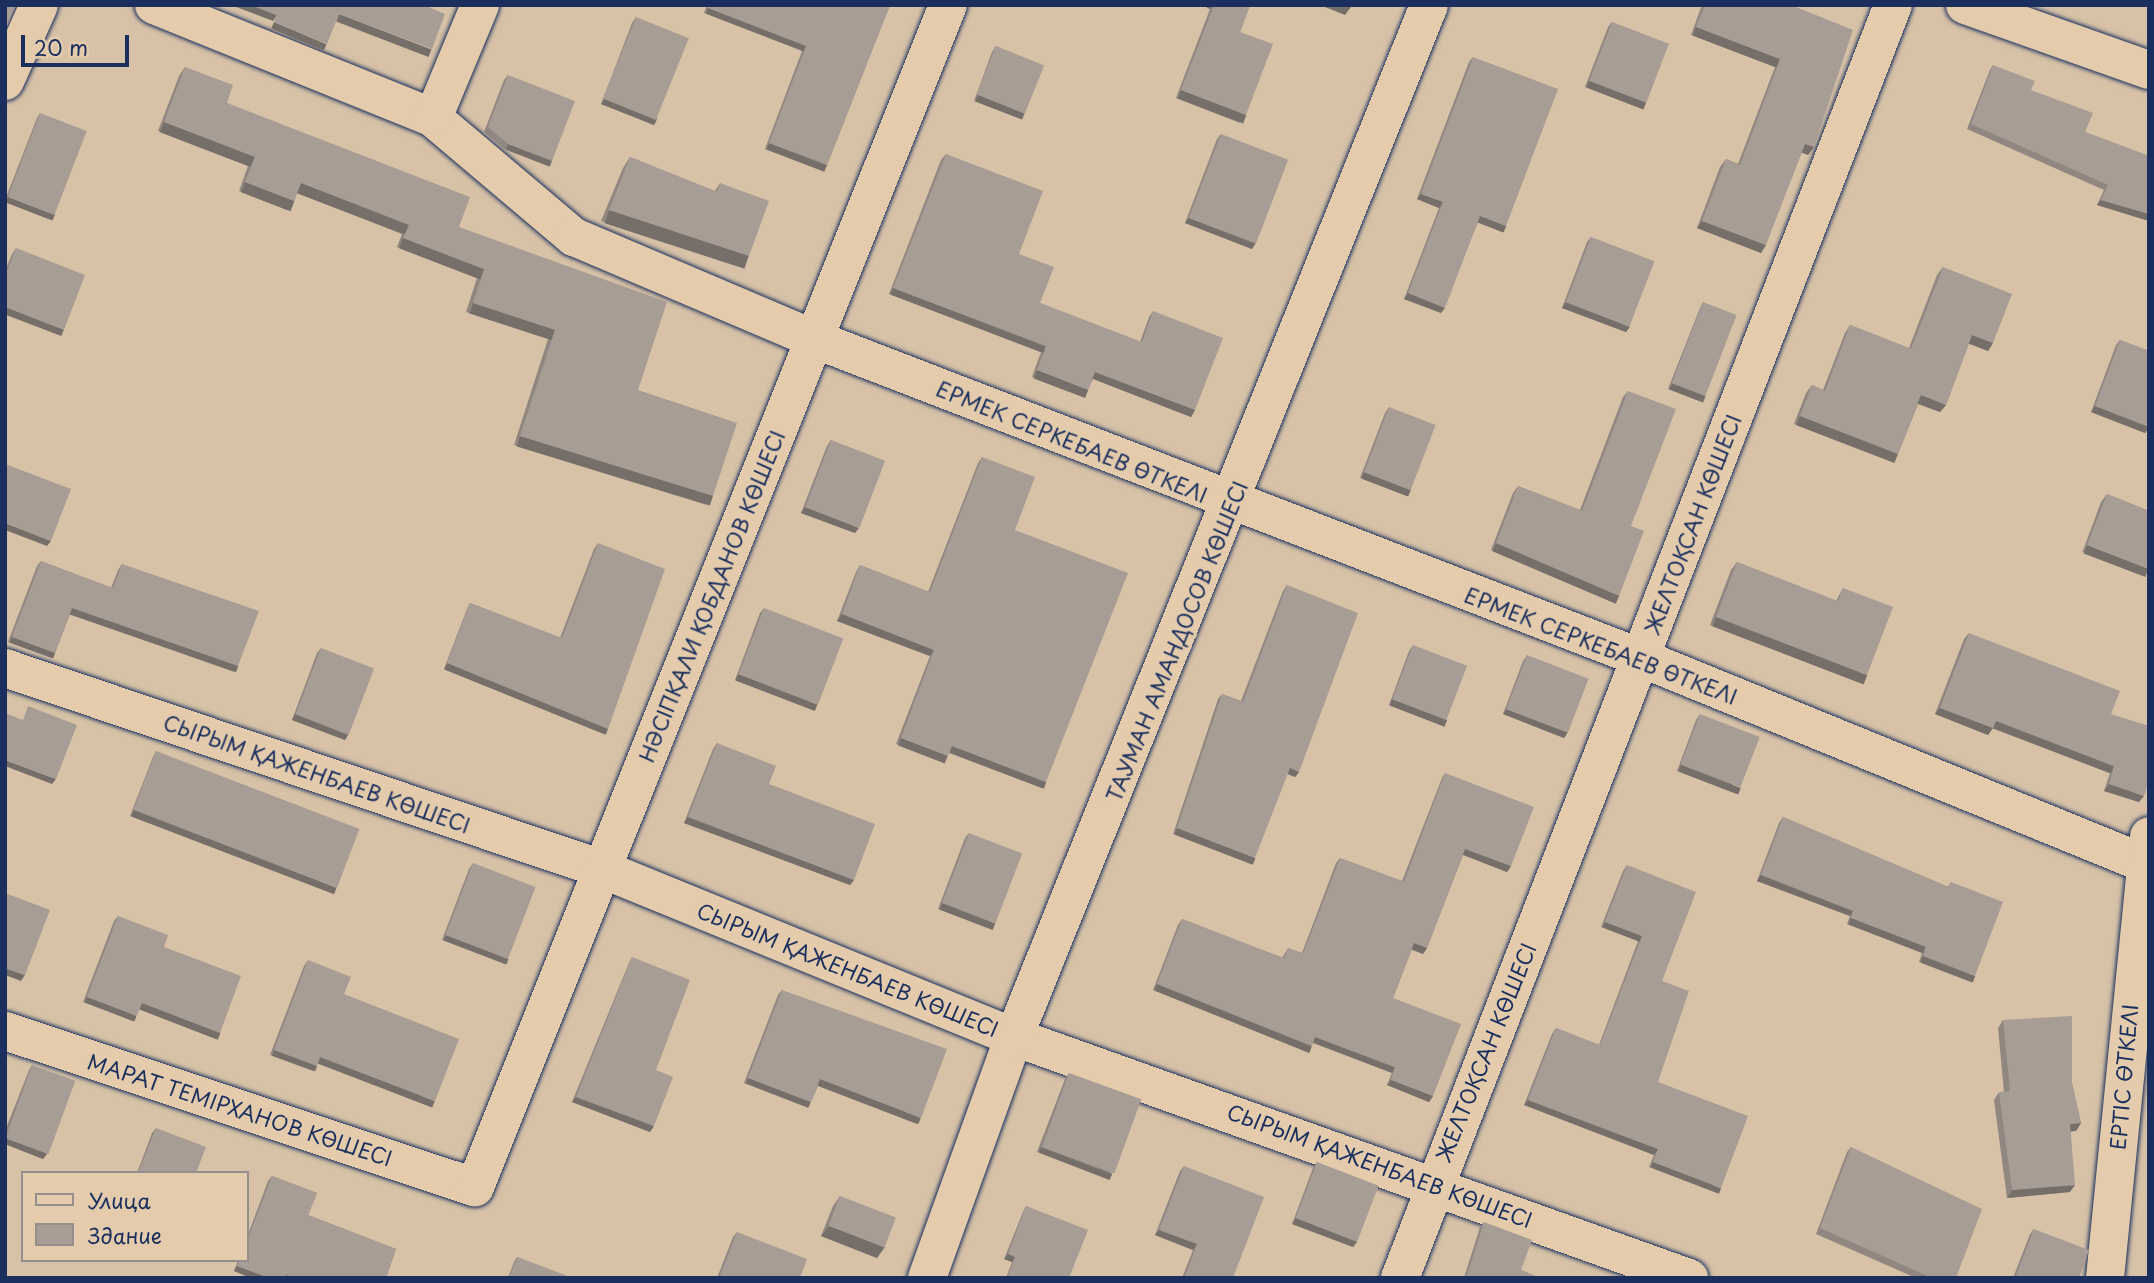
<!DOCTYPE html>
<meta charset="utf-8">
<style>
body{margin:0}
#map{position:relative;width:2154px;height:1283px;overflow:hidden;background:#d7c2a7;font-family:"Playpen Sans",sans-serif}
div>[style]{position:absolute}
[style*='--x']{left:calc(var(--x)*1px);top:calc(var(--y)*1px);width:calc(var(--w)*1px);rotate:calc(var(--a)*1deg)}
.roads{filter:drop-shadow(0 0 2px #1b2f5e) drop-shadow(0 0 2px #1b2f5e)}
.minor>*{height:38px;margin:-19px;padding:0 19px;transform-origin:19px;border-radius:19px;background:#e3cbac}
.major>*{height:38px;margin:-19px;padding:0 19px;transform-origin:19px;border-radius:19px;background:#e3cbac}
.wall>*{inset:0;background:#908780}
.shaded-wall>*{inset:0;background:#766e68;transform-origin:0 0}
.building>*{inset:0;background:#a89d95;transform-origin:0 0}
span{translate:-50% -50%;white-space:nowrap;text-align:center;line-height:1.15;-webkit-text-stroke:7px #e3cbac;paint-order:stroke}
.street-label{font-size:21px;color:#1b2f5e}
.frame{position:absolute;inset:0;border:7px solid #1b2f5e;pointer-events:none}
.legend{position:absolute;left:21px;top:1171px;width:228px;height:91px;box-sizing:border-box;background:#e3cbac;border:2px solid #938d8d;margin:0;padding:9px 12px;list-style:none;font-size:21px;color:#1b2f5e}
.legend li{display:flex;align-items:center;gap:14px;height:35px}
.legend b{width:35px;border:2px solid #938d8d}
.scale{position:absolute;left:21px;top:35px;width:108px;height:32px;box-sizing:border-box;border:4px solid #1b2f5e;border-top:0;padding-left:9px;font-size:21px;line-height:24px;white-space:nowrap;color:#1b2f5e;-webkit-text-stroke:5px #e3cbac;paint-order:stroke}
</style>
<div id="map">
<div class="roads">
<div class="minor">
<div style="--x:154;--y:5;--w:301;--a:22"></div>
<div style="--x:433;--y:118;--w:185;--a:40.2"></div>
<div style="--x:574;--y:237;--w:261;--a:23"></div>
<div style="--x:814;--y:339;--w:886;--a:21.09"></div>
<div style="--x:1641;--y:658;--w:540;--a:22.2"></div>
<div style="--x:1965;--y:5;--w:195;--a:19.5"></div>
<div style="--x:5;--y:81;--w:83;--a:-65.9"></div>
<div style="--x:433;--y:118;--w:122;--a:-67.4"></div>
<div style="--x:5;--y:668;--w:630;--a:18.61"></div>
<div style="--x:602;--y:869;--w:445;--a:22.2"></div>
<div style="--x:1014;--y:1037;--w:717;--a:19.65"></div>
<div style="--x:5;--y:1031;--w:495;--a:18.4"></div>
<div style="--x:475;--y:1187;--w:1273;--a:-68.19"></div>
<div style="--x:1400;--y:1278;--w:1365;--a:-68.83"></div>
<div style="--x:2105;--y:1278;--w:444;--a:-84.3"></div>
</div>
<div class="major">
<div style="--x:927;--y:1278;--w:256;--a:-70.2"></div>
<div style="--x:1014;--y:1037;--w:1112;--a:-68.09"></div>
</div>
</div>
<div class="wall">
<div style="clip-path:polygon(707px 5px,890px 5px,827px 165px,823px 171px,765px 149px,802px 51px,704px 13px)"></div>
<div style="clip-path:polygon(1202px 5px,1250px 5px,1240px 32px,1240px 123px,1176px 98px,1210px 9px)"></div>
<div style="clip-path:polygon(1702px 5px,1791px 5px,1814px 147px,1808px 155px,1802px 152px,1761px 253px,1697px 228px,1720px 167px,1726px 159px,1738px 164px,1775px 67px,1691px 35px)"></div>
<div style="clip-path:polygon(636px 17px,657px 119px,654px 125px,601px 104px,632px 23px)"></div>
<div style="clip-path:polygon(1612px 22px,1646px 103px,1643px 109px,1585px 87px,1608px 27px)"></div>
<div style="clip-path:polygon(996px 46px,1021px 119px,974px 101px,992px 52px)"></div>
<div style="clip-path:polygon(1473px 57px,1506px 226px,1502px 232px,1478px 222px,1441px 313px,1404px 299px,1439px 208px,1417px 199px,1469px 62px)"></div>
<div style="clip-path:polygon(1993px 65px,2031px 90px,2085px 132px,2149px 156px,2149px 221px,2097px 205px,2104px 190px,1967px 129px,1990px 70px)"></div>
<div style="clip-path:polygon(185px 67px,227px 103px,459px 227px,638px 390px,707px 505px,514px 445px,548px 339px,466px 312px,477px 278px,397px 247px,402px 234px,297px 193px,294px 201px,287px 210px,239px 191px,248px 166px,158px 131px,179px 76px)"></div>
<div style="clip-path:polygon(508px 75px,552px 161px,548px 166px,504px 149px,484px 132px,504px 80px)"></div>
<div style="clip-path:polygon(40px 113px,55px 215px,51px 220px,5px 202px,5px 200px,37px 118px)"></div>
<div style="clip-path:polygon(1221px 134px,1252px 249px,1185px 223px,1217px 139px)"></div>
<div style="clip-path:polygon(946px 154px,1019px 254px,1040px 303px,1140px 342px,1149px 317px,1153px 311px,1195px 410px,1191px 417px,1093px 379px,1084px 397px,1032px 377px,1041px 352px,889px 294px,941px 160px)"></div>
<div style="clip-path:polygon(630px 157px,715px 191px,720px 183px,749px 256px,741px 267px,601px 221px,623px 168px)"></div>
<div style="clip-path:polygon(1591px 237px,1626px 332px,1562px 308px,1587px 242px)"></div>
<div style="clip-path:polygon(16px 248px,64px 330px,60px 335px,5px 314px,5px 271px,12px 254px)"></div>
<div style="clip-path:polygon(1943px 267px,1993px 343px,1988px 351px,1969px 343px,1946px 405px,1940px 412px,1918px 404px,1898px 454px,1893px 462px,1794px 424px,1806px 393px,1812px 385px,1823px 390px,1845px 333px,1850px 325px,1909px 348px,1937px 275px)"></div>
<div style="clip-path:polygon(1703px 302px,1702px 402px,1668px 389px,1700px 308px)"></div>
<div style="clip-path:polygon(2120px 340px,2149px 351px,2149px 428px,2145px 433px,2091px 412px,2116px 345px)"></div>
<div style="clip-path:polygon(1628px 391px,1631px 526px,1619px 596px,1615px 603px,1491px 550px,1513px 493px,1518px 486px,1580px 510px,1623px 397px)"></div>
<div style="clip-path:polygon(1389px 407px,1411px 490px,1407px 496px,1360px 478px,1385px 413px)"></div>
<div style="clip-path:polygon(831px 440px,855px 533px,801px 513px,827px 446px)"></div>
<div style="clip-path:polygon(982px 457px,1015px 530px,1046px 782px,1042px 788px,949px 753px,944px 762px,896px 744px,930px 656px,837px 621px,856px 572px,860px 565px,928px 592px,978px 463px)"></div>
<div style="clip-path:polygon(2107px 494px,2149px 511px,2082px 553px,2101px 502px)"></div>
<div style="clip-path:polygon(598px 543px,604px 734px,444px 669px,467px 609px,470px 603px,560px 638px,594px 549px)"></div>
<div style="clip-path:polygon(41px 561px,111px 588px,118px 570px,122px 564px,238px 666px,234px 672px,70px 614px,55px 653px,51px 658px,8px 642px,37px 566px)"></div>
<div style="clip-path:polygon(1737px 562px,1836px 601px,1843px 588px,1861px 683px,1710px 625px,1731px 570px)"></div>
<div style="clip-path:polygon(1287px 585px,1299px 772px,1295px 777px,1287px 774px,1251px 864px,1173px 834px,1218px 699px,1222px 694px,1241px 701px,1283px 591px)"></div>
<div style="clip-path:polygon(764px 608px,814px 710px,735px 680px,760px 613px)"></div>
<div style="clip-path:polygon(1969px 633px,2111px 714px,2139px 802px,2104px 791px,2110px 773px,1993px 728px,1988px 735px,1935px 714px,1964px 639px)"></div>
<div style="clip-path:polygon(1413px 645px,1447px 720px,1443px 726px,1389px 705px,1409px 651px)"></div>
<div style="clip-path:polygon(321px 648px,348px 735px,345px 740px,292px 720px,317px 653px)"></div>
<div style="clip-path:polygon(1527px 655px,1568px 732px,1564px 738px,1503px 714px,1523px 661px)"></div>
<div style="clip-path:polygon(1700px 714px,1737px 794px,1677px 771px,1696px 720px)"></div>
<div style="clip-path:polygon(717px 743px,769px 784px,854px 880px,850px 885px,684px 823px,713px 749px)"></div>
<div style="clip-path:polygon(156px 751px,334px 893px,130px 816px,153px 757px)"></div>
<div style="clip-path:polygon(1445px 773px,1511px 866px,1507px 872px,1463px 855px,1427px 948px,1423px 954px,1412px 949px,1393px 998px,1433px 1096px,1429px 1102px,1387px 1085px,1392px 1073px,1313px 1043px,1308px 1052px,1153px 990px,1178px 925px,1182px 919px,1282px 958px,1288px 948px,1302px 953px,1336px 863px,1340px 858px,1402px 881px,1442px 778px)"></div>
<div style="clip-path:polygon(1783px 817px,1948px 887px,1951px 882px,1971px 982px,1919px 962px,1922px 953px,1847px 924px,1850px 916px,1757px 881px,1779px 823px)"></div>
<div style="clip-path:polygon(969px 833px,991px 929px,938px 909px,965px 838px)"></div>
<div style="clip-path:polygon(473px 863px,505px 964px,442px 940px,469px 869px)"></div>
<div style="clip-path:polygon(1627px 865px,1662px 981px,1658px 1082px,1717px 1193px,1649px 1167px,1654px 1155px,1524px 1105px,1552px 1034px,1556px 1028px,1599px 1045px,1638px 941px,1601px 927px,1623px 871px)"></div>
<div style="clip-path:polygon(118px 916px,164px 947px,220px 1033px,216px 1039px,139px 1009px,133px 1021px,83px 1002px,114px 921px)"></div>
<div style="clip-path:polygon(632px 957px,656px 1070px,650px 1132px,572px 1102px,629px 963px)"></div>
<div style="clip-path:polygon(308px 960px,344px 994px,431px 1107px,318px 1063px,313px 1071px,270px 1055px,304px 966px)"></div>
<div style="clip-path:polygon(782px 990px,917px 1124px,818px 1086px,808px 1108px,744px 1083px,778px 995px)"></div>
<div style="clip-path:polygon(2003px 1020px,2072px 1083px,2081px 1123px,2076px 1131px,2071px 1131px,2070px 1192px,2007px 1198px,1994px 1100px,1999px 1092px,2004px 1092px,1998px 1028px)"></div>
<div style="clip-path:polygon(32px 1065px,47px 1154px,43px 1159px,5px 1144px,5px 1131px,29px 1070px)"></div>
<div style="clip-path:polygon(1069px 1073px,1112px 1174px,1109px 1180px,1037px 1152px,1065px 1079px)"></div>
<div style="clip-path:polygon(156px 1128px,196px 1173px,137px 1173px,152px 1133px)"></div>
<div style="clip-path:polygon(1851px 1147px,1956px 1278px,1916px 1278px,1816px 1234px,1847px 1152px)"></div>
<div style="clip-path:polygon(1317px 1162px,1357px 1242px,1353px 1247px,1292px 1224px,1313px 1168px)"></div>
<div style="clip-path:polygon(1184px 1166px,1233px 1278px,1182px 1278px,1193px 1250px,1155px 1235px,1180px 1171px)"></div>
<div style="clip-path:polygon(272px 1176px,317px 1193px,308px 1215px,396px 1249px,386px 1278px,251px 1278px,234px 1271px,238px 1260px,247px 1260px,247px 1237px,268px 1181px)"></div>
<div style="clip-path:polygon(840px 1196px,877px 1258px,821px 1236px,833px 1206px)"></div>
<div style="clip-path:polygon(1026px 1206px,1069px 1278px,1006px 1278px,1012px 1262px,1004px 1259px,1023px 1212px)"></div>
<div style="clip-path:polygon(1484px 1222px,1521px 1270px,1540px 1278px,1464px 1278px,1480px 1227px)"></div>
<div style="clip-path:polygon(2034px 1229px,2079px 1278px,2013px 1278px,2030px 1234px)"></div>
<div style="clip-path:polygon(737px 1232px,800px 1278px,717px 1278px,733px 1237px)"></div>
<div style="clip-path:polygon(517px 1257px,572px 1278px,508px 1278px,514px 1262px)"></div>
</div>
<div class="shaded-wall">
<div style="clip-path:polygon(231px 5px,251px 5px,277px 15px,273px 21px)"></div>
<div style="clip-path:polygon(1202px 5px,1213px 5px,1210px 9px)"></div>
<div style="clip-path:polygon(1320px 5px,1346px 5px,1351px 7px,1345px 15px)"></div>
<div style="left:708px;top:8px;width:105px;height:6px;rotate:21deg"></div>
<div style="left:339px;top:14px;width:99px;height:8px;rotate:21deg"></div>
<div style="left:274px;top:22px;width:57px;height:7px;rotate:23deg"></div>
<div style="left:1696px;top:27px;width:90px;height:9px;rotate:21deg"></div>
<div style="left:1589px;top:81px;width:61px;height:7px;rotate:21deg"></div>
<div style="left:1181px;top:90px;width:70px;height:9px;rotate:21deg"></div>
<div style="left:978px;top:95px;width:50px;height:7px;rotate:21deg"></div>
<div style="clip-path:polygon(604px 99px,657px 119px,654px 125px,601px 104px)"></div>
<div style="left:164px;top:122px;width:97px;height:11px;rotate:21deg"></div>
<div style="left:769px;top:143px;width:62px;height:7px;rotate:21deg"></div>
<div style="left:508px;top:144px;width:47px;height:6px;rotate:21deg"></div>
<div style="clip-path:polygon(1805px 144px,1814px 147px,1808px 155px,1800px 152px)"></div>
<div style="left:245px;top:182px;width:53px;height:11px;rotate:21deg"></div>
<div style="left:301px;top:183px;width:116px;height:11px;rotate:21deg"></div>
<div style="clip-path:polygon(1421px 194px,1443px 202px,1439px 208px,1417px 199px)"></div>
<div style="left:8px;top:197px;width:50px;height:6px;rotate:21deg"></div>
<div style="clip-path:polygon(2101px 200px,2149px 214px,2149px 221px,2097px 205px)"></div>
<div style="left:609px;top:210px;width:147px;height:14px;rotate:18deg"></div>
<div style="left:1480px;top:216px;width:28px;height:7px;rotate:21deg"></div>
<div style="clip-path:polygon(1189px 218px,1256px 243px,1252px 249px,1185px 223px)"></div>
<div style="clip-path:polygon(1702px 221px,1766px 245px,1761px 253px,1697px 228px)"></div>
<div style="left:403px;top:238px;width:87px;height:11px;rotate:21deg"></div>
<div style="left:893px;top:288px;width:164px;height:7px;rotate:21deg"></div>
<div style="clip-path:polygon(1408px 293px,1445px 308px,1441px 313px,1404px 299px)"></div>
<div style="clip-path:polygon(1566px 302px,1630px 327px,1626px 332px,1562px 308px)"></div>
<div style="left:473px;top:303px;width:86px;height:11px;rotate:18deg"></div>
<div style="left:5px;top:307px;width:63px;height:7px;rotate:21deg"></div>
<div style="clip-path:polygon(1972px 335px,1993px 343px,1988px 351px,1967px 343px)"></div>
<div style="left:1037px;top:370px;width:55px;height:9px;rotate:21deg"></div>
<div style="clip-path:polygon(1095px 372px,1195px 410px,1191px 417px,1091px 378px)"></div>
<div style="left:1672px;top:383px;width:36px;height:7px;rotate:21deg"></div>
<div style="clip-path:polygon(1921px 395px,1946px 405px,1940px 412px,1916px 403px)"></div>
<div style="clip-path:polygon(2095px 406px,2149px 427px,2149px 428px,2145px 433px,2091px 412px)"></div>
<div style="left:1800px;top:416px;width:105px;height:10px;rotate:21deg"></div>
<div style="left:520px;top:436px;width:202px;height:11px;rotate:17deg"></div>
<div style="left:1364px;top:472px;width:50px;height:7px;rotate:21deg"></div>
<div style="clip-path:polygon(805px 507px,859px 528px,855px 533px,801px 513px)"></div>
<div style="clip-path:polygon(5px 523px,51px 541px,47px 546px,5px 530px)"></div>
<div style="left:1496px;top:543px;width:134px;height:9px;rotate:23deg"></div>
<div style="left:2087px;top:545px;width:66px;height:9px;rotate:21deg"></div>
<div style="left:72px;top:608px;width:176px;height:7px;rotate:19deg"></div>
<div style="clip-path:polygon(842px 614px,934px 650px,930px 656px,837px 621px)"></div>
<div style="left:1716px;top:617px;width:162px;height:10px;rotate:21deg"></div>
<div style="left:12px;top:637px;width:46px;height:6px;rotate:20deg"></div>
<div style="left:447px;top:663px;width:174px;height:7px;rotate:22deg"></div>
<div style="left:738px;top:674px;width:85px;height:7px;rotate:21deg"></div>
<div style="left:1392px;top:699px;width:59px;height:7px;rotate:21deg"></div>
<div style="clip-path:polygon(1940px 708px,1993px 728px,1988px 735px,1935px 714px)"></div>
<div style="clip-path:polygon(1507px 709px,1568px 732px,1564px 738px,1503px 714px)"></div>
<div style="clip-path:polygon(295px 714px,348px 735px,345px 740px,292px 720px)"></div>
<div style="left:1996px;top:721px;width:126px;height:8px;rotate:21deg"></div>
<div style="left:901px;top:738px;width:50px;height:8px;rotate:21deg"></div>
<div style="left:952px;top:746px;width:101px;height:7px;rotate:21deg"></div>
<div style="clip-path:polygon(5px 760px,56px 779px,52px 784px,5px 766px)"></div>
<div style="left:1681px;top:765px;width:64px;height:7px;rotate:21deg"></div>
<div style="clip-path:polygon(1290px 768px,1299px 772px,1295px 777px,1286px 773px)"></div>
<div style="clip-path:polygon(2109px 784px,2144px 796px,2139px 802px,2104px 791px)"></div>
<div style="left:134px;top:810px;width:217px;height:7px;rotate:21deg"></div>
<div style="clip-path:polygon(688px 817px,854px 880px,850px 885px,684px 823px)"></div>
<div style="left:1177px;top:828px;width:84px;height:7px;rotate:21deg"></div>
<div style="clip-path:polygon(1465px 849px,1511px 866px,1507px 872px,1461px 854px)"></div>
<div style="clip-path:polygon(1761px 875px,1853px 911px,1850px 916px,1757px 881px)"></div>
<div style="left:942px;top:903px;width:57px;height:7px;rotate:21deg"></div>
<div style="left:1851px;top:918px;width:80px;height:7px;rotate:21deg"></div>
<div style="left:1605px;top:922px;width:40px;height:6px;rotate:21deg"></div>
<div style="left:446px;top:935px;width:67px;height:6px;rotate:21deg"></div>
<div style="clip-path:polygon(1414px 943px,1427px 948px,1423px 954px,1410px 949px)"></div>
<div style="left:1923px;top:956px;width:56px;height:7px;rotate:21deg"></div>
<div style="clip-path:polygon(5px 968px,25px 975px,21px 981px,5px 975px)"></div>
<div style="left:1157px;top:984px;width:167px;height:7px;rotate:22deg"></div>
<div style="left:87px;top:997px;width:53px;height:6px;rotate:21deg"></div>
<div style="left:142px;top:1003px;width:84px;height:7px;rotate:21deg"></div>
<div style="left:1315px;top:1037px;width:85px;height:6px;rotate:21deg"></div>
<div style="left:274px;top:1050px;width:46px;height:6px;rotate:20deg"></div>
<div style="left:320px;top:1057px;width:123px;height:7px;rotate:21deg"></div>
<div style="left:748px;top:1078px;width:67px;height:6px;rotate:21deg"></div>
<div style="left:820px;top:1079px;width:108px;height:7px;rotate:21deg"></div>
<div style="clip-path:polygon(1391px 1080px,1433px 1096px,1429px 1102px,1387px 1085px)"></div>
<div style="clip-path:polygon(576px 1097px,654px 1126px,650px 1132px,572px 1102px)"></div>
<div style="clip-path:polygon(1528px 1100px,1658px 1149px,1654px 1155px,1524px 1105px)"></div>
<div style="clip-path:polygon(2081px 1123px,2076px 1131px,2065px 1132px,2070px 1124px)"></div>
<div style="clip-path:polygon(5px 1138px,47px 1154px,43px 1159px,5px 1144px)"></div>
<div style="left:1041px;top:1147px;width:76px;height:6px;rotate:21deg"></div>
<div style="left:1653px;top:1162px;width:73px;height:6px;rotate:21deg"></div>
<div style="clip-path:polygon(2075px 1185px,2070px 1192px,2007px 1198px,2012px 1190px)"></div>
<div style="clip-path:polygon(1296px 1218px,1357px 1242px,1353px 1247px,1292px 1224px)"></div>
<div style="clip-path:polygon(829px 1226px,885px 1247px,877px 1258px,821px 1236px)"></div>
<div style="clip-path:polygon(1159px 1230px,1197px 1244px,1193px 1250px,1155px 1235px)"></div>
<div style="clip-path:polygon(1008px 1254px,1015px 1257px,1012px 1262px,1004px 1259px)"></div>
<div style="clip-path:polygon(237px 1266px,269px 1278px,251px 1278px,234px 1271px)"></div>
</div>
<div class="building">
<div style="clip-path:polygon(5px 5px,15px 5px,5px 30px)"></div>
<div style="clip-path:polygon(251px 5px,424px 5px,445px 14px,432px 49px,339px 14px,327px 44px,274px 22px,277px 15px)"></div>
<div style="clip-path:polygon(709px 5px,890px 5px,827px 165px,769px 143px,806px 46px,708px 8px)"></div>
<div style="clip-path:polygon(1214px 5px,1250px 5px,1240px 32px,1273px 44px,1246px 115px,1181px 90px)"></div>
<div style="clip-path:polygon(1705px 5px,1791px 5px,1853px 30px,1814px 147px,1805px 144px,1766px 245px,1702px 221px,1726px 159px,1740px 165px,1780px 59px,1696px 27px)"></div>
<div style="left:636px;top:17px;width:57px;height:88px;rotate:22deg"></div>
<div style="left:1612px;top:22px;width:61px;height:63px;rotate:21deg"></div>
<div style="left:996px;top:46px;width:52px;height:52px;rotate:22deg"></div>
<div style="clip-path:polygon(1473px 57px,1558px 89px,1506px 226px,1480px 216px,1445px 308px,1408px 293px,1443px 202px,1421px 194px)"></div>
<div style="clip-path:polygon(1993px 65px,2035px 81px,2031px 90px,2093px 113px,2085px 132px,2149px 156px,2149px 214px,2101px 200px,2108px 185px,1971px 124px)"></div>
<div style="clip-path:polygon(185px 67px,233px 85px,227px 103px,470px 197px,459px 227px,667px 302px,638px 390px,737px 423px,713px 496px,520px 436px,555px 330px,473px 303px,484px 269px,403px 238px,409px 225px,301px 183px,294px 201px,245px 182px,255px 157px,164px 122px)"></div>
<div style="clip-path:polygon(508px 75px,575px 101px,552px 161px,508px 144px,488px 127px)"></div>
<div style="left:40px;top:113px;width:50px;height:90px;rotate:21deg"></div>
<div style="left:1221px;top:134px;width:72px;height:90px;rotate:21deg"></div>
<div style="clip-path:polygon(946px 154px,1043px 191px,1019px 254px,1054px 267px,1040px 303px,1142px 342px,1153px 311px,1223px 338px,1195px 410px,1095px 372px,1088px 390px,1037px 370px,1046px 346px,893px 288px)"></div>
<div style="clip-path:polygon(630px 157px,717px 192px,720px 183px,769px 201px,749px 256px,609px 210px)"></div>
<div style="left:1591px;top:237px;width:68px;height:70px;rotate:21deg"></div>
<div style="clip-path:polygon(16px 248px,85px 275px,64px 330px,5px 307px,5px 276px)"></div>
<div style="clip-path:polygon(1943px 267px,2012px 294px,1993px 343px,1972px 335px,1946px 405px,1921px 395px,1898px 454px,1800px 416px,1812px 385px,1825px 391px,1850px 325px,1911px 349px)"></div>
<div style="left:1703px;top:302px;width:36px;height:87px;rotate:21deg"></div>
<div style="clip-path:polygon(2120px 340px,2149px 351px,2149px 427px,2095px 406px)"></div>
<div style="clip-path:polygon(1628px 391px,1676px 409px,1631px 526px,1644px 531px,1619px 596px,1496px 543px,1518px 486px,1582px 511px)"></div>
<div style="left:1389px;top:407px;width:50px;height:70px;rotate:21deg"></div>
<div style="left:831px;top:440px;width:58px;height:72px;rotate:21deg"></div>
<div style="clip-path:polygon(982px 457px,1035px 477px,1015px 530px,1128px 573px,1046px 782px,952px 746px,948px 756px,901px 738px,934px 650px,842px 614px,860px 565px,930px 592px)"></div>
<div style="clip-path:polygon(5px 464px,71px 489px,51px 541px,5px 523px)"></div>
<div style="clip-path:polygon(2107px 494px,2149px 511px,2149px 569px,2087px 545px)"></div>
<div style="clip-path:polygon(598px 543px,665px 569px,608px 729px,447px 663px,470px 603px,562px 638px)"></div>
<div style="clip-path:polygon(41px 561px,113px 588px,122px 564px,259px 611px,238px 666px,72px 608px,55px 653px,12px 637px)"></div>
<div style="clip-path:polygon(1737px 562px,1838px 601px,1843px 588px,1893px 607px,1867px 675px,1716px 617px)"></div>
<div style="clip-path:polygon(1287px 585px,1358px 613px,1299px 772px,1290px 768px,1255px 858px,1177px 828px,1222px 694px,1243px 702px)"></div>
<div style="left:764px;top:608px;width:85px;height:71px;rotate:21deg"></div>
<div style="clip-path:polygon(1969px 633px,2120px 691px,2111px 714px,2149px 726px,2149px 781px,2144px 796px,2109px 784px,2114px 766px,1996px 721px,1993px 728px,1940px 708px)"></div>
<div style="left:1413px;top:645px;width:58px;height:58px;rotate:21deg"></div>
<div style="left:321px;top:648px;width:57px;height:71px;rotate:21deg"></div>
<div style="left:1527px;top:655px;width:66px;height:58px;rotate:21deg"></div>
<div style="clip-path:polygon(28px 706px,77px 725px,56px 779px,5px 760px,5px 713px,23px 720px)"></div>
<div style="left:1700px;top:714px;width:64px;height:54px;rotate:21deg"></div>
<div style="clip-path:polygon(717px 743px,776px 766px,769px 784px,875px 824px,854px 880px,688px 817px)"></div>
<div style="left:156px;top:751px;width:218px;height:63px;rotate:21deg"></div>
<div style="clip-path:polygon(1445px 773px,1534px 807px,1511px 866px,1465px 849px,1427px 948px,1414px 943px,1393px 998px,1461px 1024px,1433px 1096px,1391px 1080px,1395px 1067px,1315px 1037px,1312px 1046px,1157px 984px,1182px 919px,1284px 958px,1288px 948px,1303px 954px,1340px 858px,1404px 882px)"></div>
<div style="clip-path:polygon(1783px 817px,1949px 887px,1951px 882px,2003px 902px,1975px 976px,1923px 956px,1926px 947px,1851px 918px,1853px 911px,1761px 875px)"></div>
<div style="left:969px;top:833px;width:57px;height:75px;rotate:21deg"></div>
<div style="left:473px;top:863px;width:67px;height:77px;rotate:21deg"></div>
<div style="clip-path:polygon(1627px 865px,1696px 892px,1662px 981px,1689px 991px,1658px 1082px,1748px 1116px,1721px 1188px,1653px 1162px,1658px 1149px,1528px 1100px,1556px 1028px,1600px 1045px,1642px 936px,1605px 922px)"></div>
<div style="clip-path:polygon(5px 893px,50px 910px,25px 975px,5px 968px)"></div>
<div style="clip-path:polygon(118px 916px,168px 935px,164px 947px,241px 976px,220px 1033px,142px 1003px,137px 1016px,87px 997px)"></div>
<div style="clip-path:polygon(632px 957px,690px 980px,656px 1070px,673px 1077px,654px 1126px,576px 1097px)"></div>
<div style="clip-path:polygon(308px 960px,351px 977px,344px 994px,459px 1039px,435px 1101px,320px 1057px,317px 1066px,274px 1050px)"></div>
<div style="clip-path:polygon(782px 990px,947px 1049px,921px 1118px,820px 1079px,811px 1102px,748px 1078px)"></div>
<div style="clip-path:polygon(2072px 1016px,2072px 1083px,2081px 1123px,2070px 1124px,2075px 1185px,2012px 1190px,1999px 1092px,2010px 1091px,2003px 1020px)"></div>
<div style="left:32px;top:1065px;width:46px;height:78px;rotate:20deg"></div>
<div style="left:1069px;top:1073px;width:77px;height:79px;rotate:20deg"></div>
<div style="clip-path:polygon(156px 1128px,206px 1147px,196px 1173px,138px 1173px)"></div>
<div style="clip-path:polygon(1851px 1147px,1982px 1209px,1956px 1278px,1932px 1278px,1820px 1228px)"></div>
<div style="left:1317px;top:1162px;width:66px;height:60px;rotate:21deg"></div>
<div style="clip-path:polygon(1184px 1166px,1264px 1197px,1233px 1278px,1184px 1278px,1197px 1244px,1159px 1230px)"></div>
<div style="clip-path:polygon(272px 1176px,317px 1193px,308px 1215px,396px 1249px,386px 1278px,294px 1278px,286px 1274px,284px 1278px,269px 1278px,237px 1266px,239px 1260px,247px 1260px,247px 1241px)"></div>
<div style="left:840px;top:1196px;width:60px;height:32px;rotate:21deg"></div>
<div style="clip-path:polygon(1026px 1206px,1088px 1230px,1069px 1278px,1007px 1278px,1015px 1257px,1008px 1254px)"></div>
<div style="clip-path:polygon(1484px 1222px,1532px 1240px,1521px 1270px,1540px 1278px,1466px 1278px)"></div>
<div style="clip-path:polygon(2034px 1229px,2089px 1250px,2079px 1278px,2015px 1278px)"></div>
<div style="clip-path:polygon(737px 1232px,807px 1259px,800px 1278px,719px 1278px)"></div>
<div style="clip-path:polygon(517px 1257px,572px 1278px,509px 1278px)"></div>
</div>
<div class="street-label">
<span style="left:1072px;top:441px;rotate:22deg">ЕРМЕК СЕРКЕБАЕВ ӨТКЕЛІ</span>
<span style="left:1692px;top:524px;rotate:-69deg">ЖЕЛТОҚСАН КӨШЕСІ</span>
<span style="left:711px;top:596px;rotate:-68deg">НӘСІПҚАЛИ ҚОБДАНОВ КӨШЕСІ</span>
<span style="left:1176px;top:641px;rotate:-68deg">ТАУМАН АМАНДОСОВ КӨШЕСІ</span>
<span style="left:1601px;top:645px;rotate:21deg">ЕРМЕК СЕРКЕБАЕВ ӨТКЕЛІ</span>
<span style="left:317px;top:773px;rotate:19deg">СЫРЫМ ҚАЖЕНБАЕВ КӨШЕСІ</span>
<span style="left:848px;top:969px;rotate:22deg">СЫРЫМ ҚАЖЕНБАЕВ КӨШЕСІ</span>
<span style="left:1485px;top:1052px;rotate:-68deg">ЖЕЛТОҚСАН КӨШЕСІ</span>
<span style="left:2123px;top:1077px;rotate:-85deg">ЕРТІС ӨТКЕЛІ</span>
<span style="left:240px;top:1109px;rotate:18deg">МАРАТ ТЕМІРХАНОВ КӨШЕСІ</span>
<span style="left:1380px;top:1165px;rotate:20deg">СЫРЫМ ҚАЖЕНБАЕВ КӨШЕСІ</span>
</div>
<div class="frame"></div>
<ul class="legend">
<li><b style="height:9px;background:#e3cbac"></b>Улица</li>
<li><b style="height:19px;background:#a89d95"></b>Здание</li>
</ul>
<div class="scale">20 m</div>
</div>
